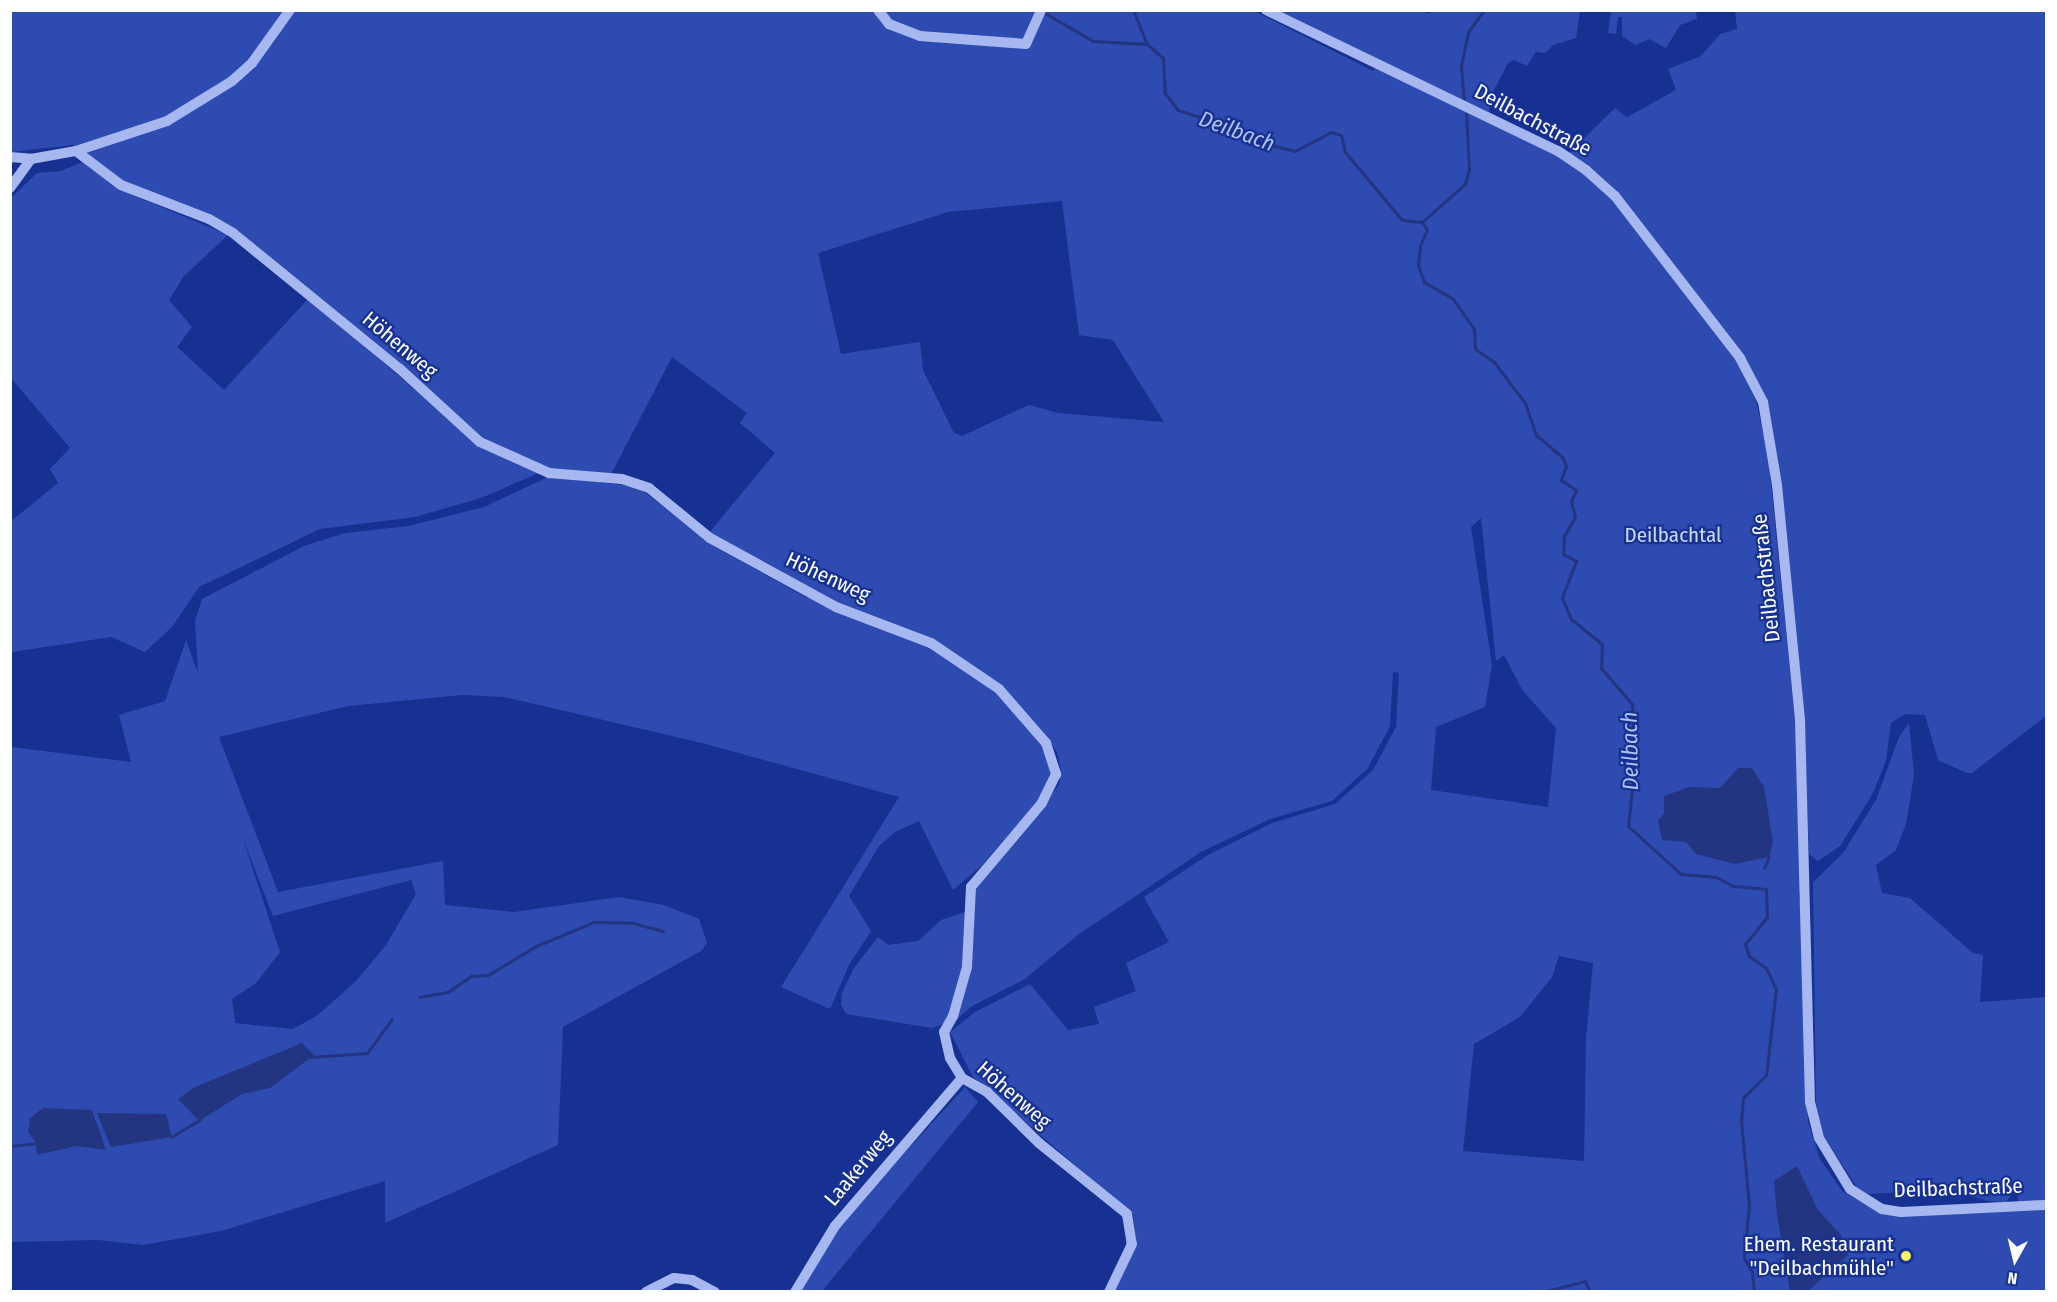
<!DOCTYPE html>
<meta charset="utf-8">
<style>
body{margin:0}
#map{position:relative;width:2057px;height:1302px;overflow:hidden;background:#173193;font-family:"Fira Sans Condensed",sans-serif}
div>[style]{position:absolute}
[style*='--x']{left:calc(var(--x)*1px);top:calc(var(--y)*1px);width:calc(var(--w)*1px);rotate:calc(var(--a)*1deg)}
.green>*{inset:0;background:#2e4bb2}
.water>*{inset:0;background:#233580}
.stream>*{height:3px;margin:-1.5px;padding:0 1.5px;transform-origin:1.5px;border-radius:1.5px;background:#233580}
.minor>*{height:10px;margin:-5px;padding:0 5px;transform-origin:5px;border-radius:5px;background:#a7b7f0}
.dots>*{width:16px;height:16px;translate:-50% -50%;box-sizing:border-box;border:3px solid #173193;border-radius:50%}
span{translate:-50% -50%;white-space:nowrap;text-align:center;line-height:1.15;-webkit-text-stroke:4.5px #173193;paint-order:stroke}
.street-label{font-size:21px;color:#fff}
.park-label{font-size:21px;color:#cdd8fb}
.poi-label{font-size:21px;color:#fff}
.right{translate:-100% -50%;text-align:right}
.water-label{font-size:22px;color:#b3c2f7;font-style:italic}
.frame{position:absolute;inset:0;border:12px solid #fff;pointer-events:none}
.north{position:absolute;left:1985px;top:1230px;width:60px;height:60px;-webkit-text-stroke:4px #173193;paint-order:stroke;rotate:188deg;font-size:16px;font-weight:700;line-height:24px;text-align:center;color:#fff}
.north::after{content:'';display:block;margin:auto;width:21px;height:27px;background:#fff;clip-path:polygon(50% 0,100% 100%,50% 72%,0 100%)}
</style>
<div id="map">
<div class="green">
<div style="clip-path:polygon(1422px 10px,1428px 14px,1431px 10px,1580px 11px,1576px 38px,1553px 45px,1545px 53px,1536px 52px,1527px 66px,1514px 60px,1508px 63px,1492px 94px,1489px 112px,1275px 11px)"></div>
<div style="clip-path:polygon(evenodd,10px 11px,1254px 11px,1373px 71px,1375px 68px,1554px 154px,1584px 172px,1618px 206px,1736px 361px,1756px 401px,1768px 454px,1796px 729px,1802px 895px,1798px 893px,1802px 907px,1808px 1122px,1820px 1159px,1843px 1192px,1880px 1212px,2046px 1209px,2046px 1291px,1112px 1291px,1136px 1240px,1133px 1215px,973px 1077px,950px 1032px,975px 1012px,1030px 984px,1068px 1030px,1099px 1024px,1094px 1007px,1136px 991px,1126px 963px,1169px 942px,1144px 897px,1208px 855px,1272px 823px,1335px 804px,1373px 770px,1396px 727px,1399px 673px,1393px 672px,1390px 726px,1368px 768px,1332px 801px,1270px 819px,1201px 852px,1079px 934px,1025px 979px,972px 1006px,956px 1020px,974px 888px,1059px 785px,1061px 771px,1057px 752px,1045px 735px,1020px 721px,1043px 745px,1051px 770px,1043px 795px,981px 866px,953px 890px,919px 821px,895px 832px,879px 846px,849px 896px,871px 931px,849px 965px,830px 1009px,781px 987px,899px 797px,702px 743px,505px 697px,462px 695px,348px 706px,219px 737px,278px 892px,443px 861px,445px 905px,514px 912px,619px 897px,664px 905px,699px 919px,707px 943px,701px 951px,563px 1027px,558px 1145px,385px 1223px,385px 1181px,221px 1231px,143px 1245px,98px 1240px,11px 1242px,11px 747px,131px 762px,119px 715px,165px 701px,186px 640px,198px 673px,195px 621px,202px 599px,304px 546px,345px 533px,409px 526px,484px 507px,550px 476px,630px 486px,643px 491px,717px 548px,807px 598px,812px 592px,709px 533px,775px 453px,740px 423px,747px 413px,672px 357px,610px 476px,550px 470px,483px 441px,241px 235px,115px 178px,73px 145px,11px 152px,10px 11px,1062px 201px,1079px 335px,1113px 340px,1164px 422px,1058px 413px,1029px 405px,962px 436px,954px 433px,923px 370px,920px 342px,841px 354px,818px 253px,948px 212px,1062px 201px,10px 11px,1481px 518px,1496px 661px,1504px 655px,1523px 691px,1556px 728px,1548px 807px,1431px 790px,1436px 727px,1485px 707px,1492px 665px,1471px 527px,1481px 518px,10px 11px,242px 836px,273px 916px,411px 880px,416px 894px,386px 945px,356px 981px,318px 1015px,293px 1029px,235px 1023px,232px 999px,256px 983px,280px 952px,242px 836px,10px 11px,1559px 956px,1593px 963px,1586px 1038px,1584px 1161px,1463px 1151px,1474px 1044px,1520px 1017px,1552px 977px,1559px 956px)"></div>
<div style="clip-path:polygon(1611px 11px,1696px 11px,1697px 19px,1680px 25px,1666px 48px,1649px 39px,1636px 45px,1622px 36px,1622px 17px,1618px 17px,1616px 34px,1608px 33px)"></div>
<div style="clip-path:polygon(1735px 11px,2046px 11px,2046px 716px,1972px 773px,1967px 773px,1938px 760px,1925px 715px,1905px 714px,1891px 723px,1886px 761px,1872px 795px,1840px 846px,1818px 861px,1809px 854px,1804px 719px,1767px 399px,1619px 194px,1588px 164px,1569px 153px,1615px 108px,1627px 117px,1676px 90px,1668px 69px,1701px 56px,1720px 34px,1737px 29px)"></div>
<div style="clip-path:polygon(82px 162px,130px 194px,228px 235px,184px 276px,169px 300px,192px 327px,177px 347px,224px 390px,308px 299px,479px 444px,541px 472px,481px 498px,415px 517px,320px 529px,199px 587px,172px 627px,145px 652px,111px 637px,12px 652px,10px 522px,58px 483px,50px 469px,70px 448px,11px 378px,11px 198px,37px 173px,61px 171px)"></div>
<div style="clip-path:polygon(1909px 723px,1914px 775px,1906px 824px,1896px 850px,1876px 865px,1882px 893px,1910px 898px,1973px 953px,1983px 955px,1980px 1002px,2046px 997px,2046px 1201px,2018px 1202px,2018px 1195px,2013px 1193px,2006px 1202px,1988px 1201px,1972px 1196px,1971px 1190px,1861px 1194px,1820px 1130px,1816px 1102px,1813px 882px,1843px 853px,1876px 800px,1899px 737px)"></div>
<div style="clip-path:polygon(965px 912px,965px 967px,946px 1023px,932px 1028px,846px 1014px,841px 1005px,842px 993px,854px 968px,878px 937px,888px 945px,918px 941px,941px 920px)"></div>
<div style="clip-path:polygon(965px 1087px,978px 1102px,822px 1291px,799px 1292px,838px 1226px)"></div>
</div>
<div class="water">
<div style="clip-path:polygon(1738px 768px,1752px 768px,1764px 787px,1773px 843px,1769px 857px,1735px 864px,1696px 854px,1686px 842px,1662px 840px,1658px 821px,1664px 813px,1664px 796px,1689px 787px,1720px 788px)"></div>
<div style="clip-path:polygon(302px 1043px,314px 1055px,270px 1088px,242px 1094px,199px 1121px,178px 1099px,195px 1087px)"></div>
<div style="clip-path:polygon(43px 1108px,92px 1110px,106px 1150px,76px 1146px,37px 1155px,36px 1143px,28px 1132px,30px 1118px)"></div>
<div style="clip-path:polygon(97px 1113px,166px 1114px,172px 1137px,111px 1147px)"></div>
<div style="clip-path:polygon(1797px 1166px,1818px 1210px,1841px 1235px,1848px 1255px,1808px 1291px,1790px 1291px,1777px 1215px,1774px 1181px)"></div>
</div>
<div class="stream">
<div style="--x:1133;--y:10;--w:37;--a:68"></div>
<div style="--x:1043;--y:12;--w:58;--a:30.1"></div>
<div style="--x:1093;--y:41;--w:54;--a:3.2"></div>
<div style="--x:1147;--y:44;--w:21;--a:41"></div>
<div style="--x:1163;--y:58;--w:35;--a:87"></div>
<div style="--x:1165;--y:93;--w:21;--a:53"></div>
<div style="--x:1178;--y:110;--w:65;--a:17.9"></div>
<div style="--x:1240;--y:130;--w:26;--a:29"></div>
<div style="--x:1263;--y:143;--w:33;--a:14"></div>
<div style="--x:1295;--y:151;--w:41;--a:-27.8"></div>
<div style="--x:1331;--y:132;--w:10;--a:17"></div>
<div style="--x:1341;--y:135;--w:17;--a:77"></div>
<div style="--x:1345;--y:152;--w:89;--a:50"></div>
<div style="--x:1402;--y:220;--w:20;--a:6"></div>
<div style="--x:1422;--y:222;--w:9;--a:58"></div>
<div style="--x:1427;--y:230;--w:17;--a:114"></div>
<div style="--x:1420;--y:246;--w:19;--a:96"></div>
<div style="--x:1418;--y:265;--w:18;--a:71"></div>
<div style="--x:1424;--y:282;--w:34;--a:30"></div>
<div style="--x:1453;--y:299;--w:37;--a:55"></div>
<div style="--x:1474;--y:329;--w:20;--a:87"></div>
<div style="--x:1475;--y:349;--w:23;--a:34"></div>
<div style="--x:1494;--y:362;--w:51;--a:52.9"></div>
<div style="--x:1525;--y:403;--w:34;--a:71"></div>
<div style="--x:1536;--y:435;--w:35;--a:40"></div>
<div style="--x:1563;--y:458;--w:9;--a:69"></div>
<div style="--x:1566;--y:466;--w:15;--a:110"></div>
<div style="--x:1561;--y:480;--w:18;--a:34"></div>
<div style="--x:1576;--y:490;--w:12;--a:114"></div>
<div style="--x:1571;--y:501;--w:16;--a:76"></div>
<div style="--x:1575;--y:517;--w:22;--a:120"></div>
<div style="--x:1564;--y:536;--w:18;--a:93"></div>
<div style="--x:1563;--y:554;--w:15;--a:28"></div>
<div style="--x:1576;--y:561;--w:40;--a:111"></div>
<div style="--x:1562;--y:598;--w:23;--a:67"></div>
<div style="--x:1571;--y:619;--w:40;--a:39"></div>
<div style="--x:1602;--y:644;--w:24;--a:92"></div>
<div style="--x:1601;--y:668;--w:48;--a:49.3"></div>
<div style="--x:1632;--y:704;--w:58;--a:87"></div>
<div style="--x:1635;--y:762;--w:64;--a:96.2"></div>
<div style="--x:1628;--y:826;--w:72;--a:42.2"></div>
<div style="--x:1681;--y:874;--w:35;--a:5"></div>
<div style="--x:1716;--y:877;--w:19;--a:28"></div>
<div style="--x:1733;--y:886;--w:33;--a:5"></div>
<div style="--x:1766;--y:889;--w:28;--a:88"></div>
<div style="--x:1767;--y:917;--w:35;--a:129"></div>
<div style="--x:1745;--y:944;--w:13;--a:72"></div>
<div style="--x:1749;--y:956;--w:21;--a:35"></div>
<div style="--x:1766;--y:968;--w:23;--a:65"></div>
<div style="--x:1776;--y:989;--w:87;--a:96.6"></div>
<div style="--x:1766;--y:1075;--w:33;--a:135"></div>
<div style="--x:1743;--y:1098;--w:23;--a:95"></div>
<div style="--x:1741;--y:1121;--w:84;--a:84.6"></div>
<div style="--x:1749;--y:1205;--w:53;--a:95.4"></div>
<div style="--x:1744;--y:1258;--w:16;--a:60"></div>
<div style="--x:1752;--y:1272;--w:20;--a:84"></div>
<div style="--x:1464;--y:101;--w:35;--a:-95"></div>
<div style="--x:1461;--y:66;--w:35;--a:-78"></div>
<div style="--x:1468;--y:32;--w:27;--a:-54"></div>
<div style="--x:1422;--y:222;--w:57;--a:-41.5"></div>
<div style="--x:1465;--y:184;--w:16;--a:-75"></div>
<div style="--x:1469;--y:169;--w:57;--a:-93"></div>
<div style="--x:1764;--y:868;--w:12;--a:-66"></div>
<div style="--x:419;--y:997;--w:29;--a:-10"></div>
<div style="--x:448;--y:992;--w:28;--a:-35"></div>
<div style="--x:471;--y:976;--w:17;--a:-3"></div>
<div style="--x:488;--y:975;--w:56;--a:-31.1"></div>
<div style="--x:536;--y:946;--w:63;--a:-22.5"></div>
<div style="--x:594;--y:922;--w:39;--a:1"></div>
<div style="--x:633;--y:923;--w:31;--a:15"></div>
<div style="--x:310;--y:1057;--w:57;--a:-4"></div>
<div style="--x:367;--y:1053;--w:42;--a:-53.7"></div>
<div style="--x:171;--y:1137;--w:35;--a:-31"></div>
<div style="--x:10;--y:1146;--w:29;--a:-6"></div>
<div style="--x:1542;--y:1292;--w:44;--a:-14.3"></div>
<div style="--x:1585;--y:1281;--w:12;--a:66"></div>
</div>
<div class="minor">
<div style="--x:878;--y:10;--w:18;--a:52"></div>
<div style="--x:889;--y:24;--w:33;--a:21"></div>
<div style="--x:920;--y:36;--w:106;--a:4.3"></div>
<div style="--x:1026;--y:44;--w:37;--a:-66"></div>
<div style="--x:1266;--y:10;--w:324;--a:25.8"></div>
<div style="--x:1558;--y:151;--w:34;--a:34"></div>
<div style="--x:1586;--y:170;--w:39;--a:42"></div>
<div style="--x:1615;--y:196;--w:205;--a:52.3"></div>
<div style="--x:1740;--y:358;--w:50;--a:62.4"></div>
<div style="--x:1763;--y:402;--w:84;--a:80.4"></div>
<div style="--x:1777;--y:485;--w:236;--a:84.4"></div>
<div style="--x:1800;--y:720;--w:382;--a:88.5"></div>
<div style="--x:1810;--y:1102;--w:37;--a:76"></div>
<div style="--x:1819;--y:1138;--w:60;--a:58.7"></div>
<div style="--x:1850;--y:1189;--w:38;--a:32"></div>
<div style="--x:1882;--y:1209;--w:19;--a:9"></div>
<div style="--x:1901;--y:1212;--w:145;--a:-2.8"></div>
<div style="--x:76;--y:151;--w:56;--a:37.1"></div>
<div style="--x:121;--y:185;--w:94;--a:21.1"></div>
<div style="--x:209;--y:219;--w:28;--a:30"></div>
<div style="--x:233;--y:233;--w:215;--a:39.2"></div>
<div style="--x:400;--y:369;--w:108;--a:42.4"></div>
<div style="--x:480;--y:442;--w:76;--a:24.2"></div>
<div style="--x:549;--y:473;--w:73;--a:4.7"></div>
<div style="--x:622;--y:479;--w:28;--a:18"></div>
<div style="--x:649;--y:488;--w:79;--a:39.3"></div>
<div style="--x:710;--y:538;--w:144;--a:28.7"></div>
<div style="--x:836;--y:607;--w:102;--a:20.8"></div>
<div style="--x:931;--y:643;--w:82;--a:34.1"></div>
<div style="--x:999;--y:689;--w:72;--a:49"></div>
<div style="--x:1046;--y:743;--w:33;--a:72"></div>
<div style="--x:1056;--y:774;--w:32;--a:116"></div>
<div style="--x:1042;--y:803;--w:110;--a:130.2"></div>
<div style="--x:971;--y:887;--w:80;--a:92.9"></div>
<div style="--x:967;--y:967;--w:51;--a:105.9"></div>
<div style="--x:953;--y:1016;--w:18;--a:119"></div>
<div style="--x:944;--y:1032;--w:27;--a:77"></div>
<div style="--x:950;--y:1058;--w:23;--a:59"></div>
<div style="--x:962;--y:1078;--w:29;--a:29"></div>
<div style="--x:987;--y:1092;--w:73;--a:44.4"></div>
<div style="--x:1039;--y:1143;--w:113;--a:38.9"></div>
<div style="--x:1127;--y:1214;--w:30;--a:81"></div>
<div style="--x:1132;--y:1244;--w:53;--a:115.6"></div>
<div style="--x:10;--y:157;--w:21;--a:5"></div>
<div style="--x:31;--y:159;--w:46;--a:-10.1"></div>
<div style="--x:76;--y:151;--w:96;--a:-18.2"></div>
<div style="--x:167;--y:121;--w:76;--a:-31.6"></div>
<div style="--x:232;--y:81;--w:27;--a:-42"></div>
<div style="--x:252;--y:63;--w:65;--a:-54.4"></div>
<div style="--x:10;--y:188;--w:36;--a:-54"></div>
<div style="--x:646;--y:1292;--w:31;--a:-27"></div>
<div style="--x:674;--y:1278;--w:18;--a:6"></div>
<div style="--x:692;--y:1280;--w:26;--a:28"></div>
<div style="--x:795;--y:1292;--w:77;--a:-58.8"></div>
<div style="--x:835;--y:1226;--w:195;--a:-49.4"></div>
</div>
<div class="dots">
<div style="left:1906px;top:1256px;background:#fff666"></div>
</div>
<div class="street-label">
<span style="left:1533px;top:120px;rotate:28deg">Deilbachstraße</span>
<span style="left:400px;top:345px;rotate:40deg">Höhenweg</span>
<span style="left:828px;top:577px;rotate:25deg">Höhenweg</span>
<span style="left:1766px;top:578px;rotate:-96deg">Deilbachstraße</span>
<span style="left:1014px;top:1095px;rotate:41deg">Höhenweg</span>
<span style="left:858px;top:1168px;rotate:-50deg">Laakerweg</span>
<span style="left:1958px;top:1188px;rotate:-2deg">Deilbachstraße</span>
</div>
<div class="park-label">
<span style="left:1673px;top:535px">Deilbachtal</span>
</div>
<div class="poi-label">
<span class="right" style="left:1894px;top:1256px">Ehem. Restaurant<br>"Deilbachmühle"</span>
</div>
<div class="water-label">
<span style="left:1237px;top:131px;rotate:20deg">Deilbach</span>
<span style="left:1630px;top:751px;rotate:-91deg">Deilbach</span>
</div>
<div class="frame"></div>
<div class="north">N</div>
</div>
